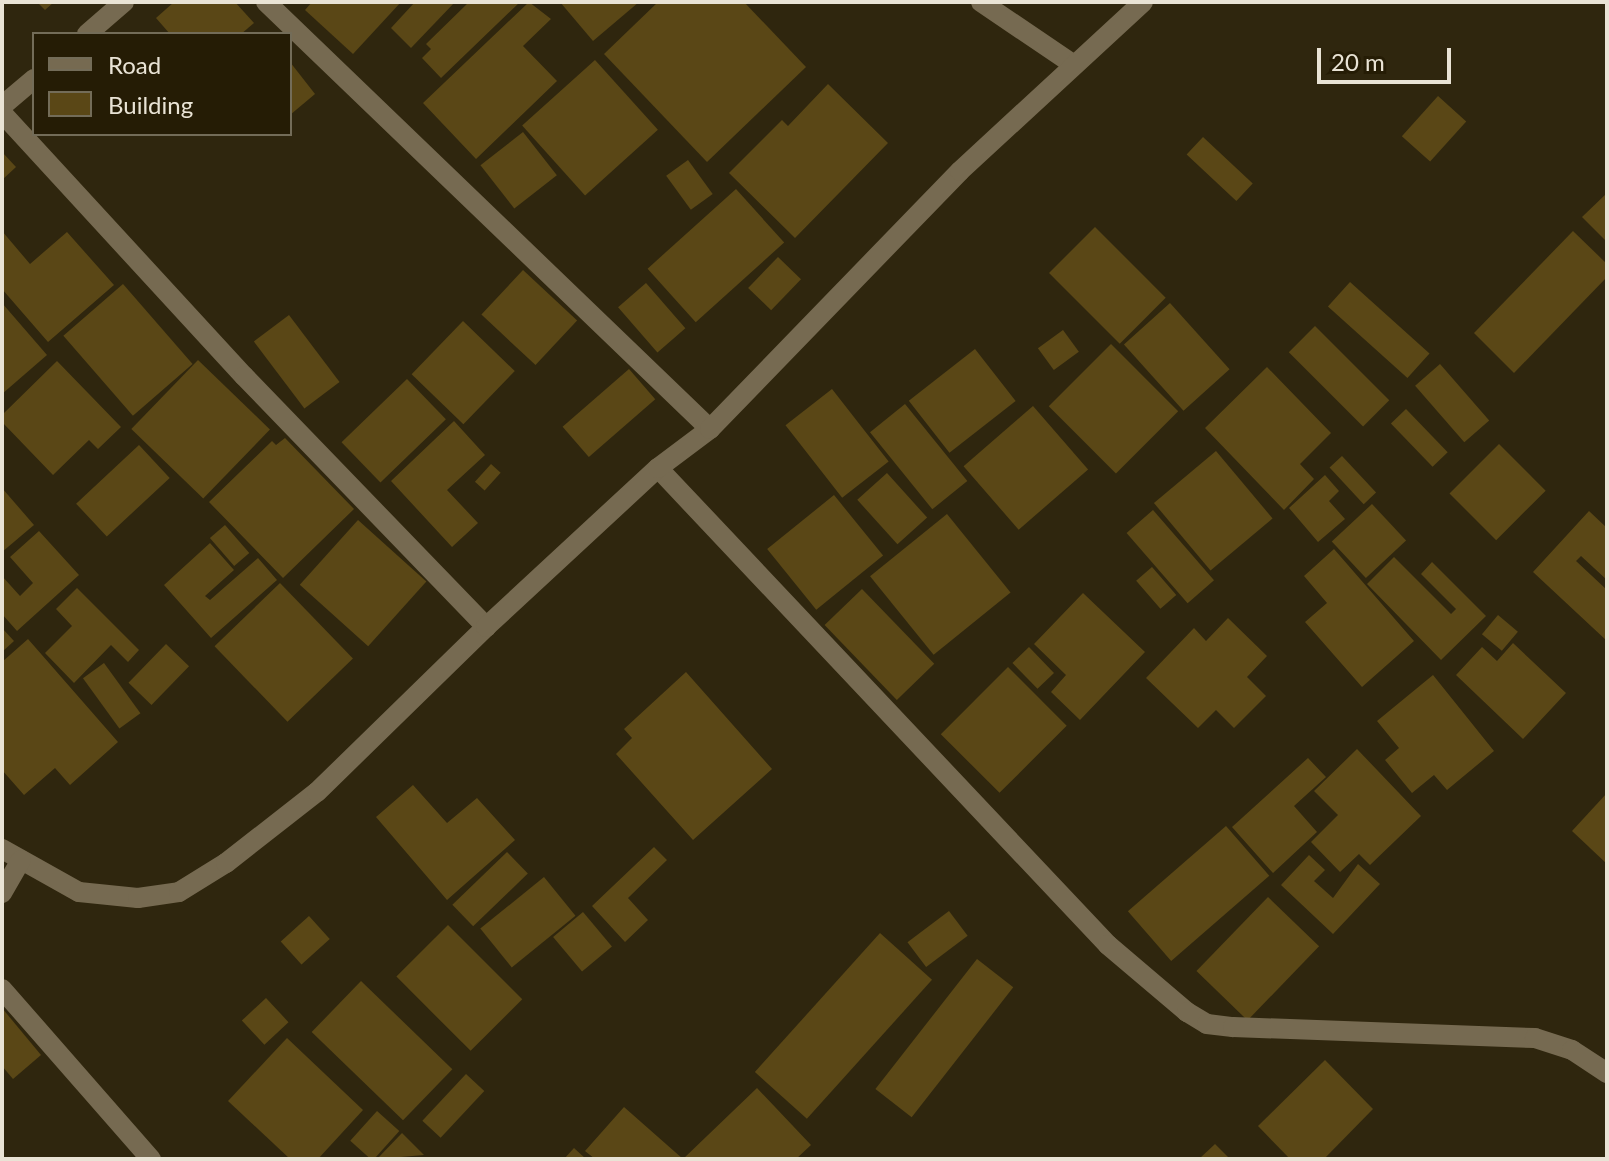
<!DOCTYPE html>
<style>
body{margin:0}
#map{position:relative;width:1609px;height:1161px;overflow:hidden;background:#2f260e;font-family:Lato,sans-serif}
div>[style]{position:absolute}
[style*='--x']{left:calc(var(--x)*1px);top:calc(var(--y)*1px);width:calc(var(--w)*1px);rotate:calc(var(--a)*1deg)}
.building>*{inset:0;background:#5a4716;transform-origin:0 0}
.minor>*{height:20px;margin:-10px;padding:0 10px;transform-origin:10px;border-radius:10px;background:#766a51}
span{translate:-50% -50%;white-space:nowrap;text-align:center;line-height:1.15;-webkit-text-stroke:6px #251c05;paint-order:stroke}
.frame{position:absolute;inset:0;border:4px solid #e9e3d5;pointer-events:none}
.legend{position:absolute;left:32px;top:32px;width:260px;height:104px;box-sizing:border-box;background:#251c05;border:2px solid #736c58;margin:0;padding:10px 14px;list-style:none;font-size:24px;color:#e9e3d5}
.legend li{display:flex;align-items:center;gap:16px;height:40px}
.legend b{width:40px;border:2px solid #736c58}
.scale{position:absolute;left:1317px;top:48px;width:134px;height:36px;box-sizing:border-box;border:4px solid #e9e3d5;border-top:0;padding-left:10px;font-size:24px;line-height:28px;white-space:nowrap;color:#e9e3d5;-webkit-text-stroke:6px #251c05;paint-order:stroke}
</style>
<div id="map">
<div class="building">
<div style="clip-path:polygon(37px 2px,54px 2px,45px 10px)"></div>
<div style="clip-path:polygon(174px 2px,235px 2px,254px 23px,241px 34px,170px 34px,156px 18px)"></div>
<div style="clip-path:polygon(312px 2px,401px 2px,353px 54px,305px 10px)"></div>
<div style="clip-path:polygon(415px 2px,455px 2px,411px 48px,391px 28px)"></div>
<div style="clip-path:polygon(469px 2px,520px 2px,441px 78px,422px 58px,431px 49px,426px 44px)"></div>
<div style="clip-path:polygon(529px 2px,551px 19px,523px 46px,557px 81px,476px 159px,423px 103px)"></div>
<div style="clip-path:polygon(560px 2px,639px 2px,593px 41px)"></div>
<div style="clip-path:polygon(658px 2px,744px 2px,806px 67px,707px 162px,604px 54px)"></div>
<div style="left:595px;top:60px;width:94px;height:98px;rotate:48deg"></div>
<div style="clip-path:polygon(290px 62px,315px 94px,290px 115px)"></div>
<div style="clip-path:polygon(828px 84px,888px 143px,795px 238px,729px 173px,782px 120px,788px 126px)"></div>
<div style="left:1438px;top:96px;width:38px;height:54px;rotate:42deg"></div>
<div style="left:523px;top:132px;width:55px;height:54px;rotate:52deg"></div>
<div style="left:1203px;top:137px;width:68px;height:24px;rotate:43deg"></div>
<div style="clip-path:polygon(2px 152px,16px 167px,2px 180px)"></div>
<div style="left:688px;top:160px;width:42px;height:27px;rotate:54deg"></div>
<div style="left:736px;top:189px;width:72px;height:119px;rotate:48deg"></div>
<div style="clip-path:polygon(1607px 193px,1607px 242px,1582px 217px)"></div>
<div style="left:1095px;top:227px;width:100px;height:65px;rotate:45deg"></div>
<div style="clip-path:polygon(2px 231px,30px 264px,67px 232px,114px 285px,48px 342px,2px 289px)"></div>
<div style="clip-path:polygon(1573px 231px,1607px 264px,1607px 277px,1514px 373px,1474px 333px)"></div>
<div style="left:778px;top:257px;width:32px;height:43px;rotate:44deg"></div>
<div style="left:523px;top:270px;width:74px;height:61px;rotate:43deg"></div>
<div style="left:1350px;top:282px;width:107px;height:33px;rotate:42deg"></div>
<div style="left:646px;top:283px;width:60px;height:37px;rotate:49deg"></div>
<div style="left:123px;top:284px;width:106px;height:79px;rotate:49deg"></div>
<div style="clip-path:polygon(2px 303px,47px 355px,2px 394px)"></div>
<div style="left:1170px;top:303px;width:89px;height:62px;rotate:48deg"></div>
<div style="left:289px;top:315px;width:84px;height:44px;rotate:53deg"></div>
<div style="left:463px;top:321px;width:72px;height:74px;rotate:44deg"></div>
<div style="left:1315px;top:326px;width:105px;height:37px;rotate:45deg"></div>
<div style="left:1063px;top:330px;width:27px;height:31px;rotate:54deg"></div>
<div style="left:1111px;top:344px;width:95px;height:88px;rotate:45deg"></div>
<div style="left:975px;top:349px;width:66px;height:84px;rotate:52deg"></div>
<div style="left:198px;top:360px;width:100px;height:96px;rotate:44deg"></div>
<div style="clip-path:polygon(57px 361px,121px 427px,98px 449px,89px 440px,53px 475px,2px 422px,2px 415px)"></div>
<div style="left:1440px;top:364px;width:75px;height:33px;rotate:49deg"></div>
<div style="clip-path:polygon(1267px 367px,1331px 433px,1300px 464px,1314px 479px,1284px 510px,1205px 428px)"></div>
<div style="left:629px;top:369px;width:40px;height:88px;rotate:49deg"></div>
<div style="left:407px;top:379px;width:56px;height:91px;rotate:46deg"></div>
<div style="left:832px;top:389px;width:92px;height:59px;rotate:52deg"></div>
<div style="left:905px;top:404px;width:99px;height:45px;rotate:51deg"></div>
<div style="left:1033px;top:406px;width:84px;height:92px;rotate:49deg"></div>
<div style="left:1406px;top:409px;width:60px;height:21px;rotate:46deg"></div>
<div style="clip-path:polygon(454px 421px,485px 455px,447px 490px,478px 523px,452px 547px,391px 481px)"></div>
<div style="clip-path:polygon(285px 438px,354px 509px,283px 578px,209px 502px,272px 441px,276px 445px)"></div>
<div style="left:1499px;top:444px;width:66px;height:70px;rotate:45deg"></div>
<div style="left:139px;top:445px;width:45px;height:86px;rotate:47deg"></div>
<div style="left:1216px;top:451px;width:88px;height:81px;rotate:50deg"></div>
<div style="left:1342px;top:456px;width:50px;height:17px;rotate:47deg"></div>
<div style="left:491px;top:464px;width:13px;height:24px;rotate:42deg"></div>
<div style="left:887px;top:473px;width:60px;height:40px;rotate:48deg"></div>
<div style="clip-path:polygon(1325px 475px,1339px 491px,1329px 501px,1345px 519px,1318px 542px,1289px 508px)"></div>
<div style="clip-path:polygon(2px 488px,34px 525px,2px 552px)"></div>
<div style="left:834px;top:495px;width:78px;height:86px;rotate:51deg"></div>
<div style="left:1372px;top:504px;width:50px;height:55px;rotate:47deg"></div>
<div style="left:1153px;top:510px;width:93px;height:35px;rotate:49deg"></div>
<div style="clip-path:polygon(1589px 511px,1607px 528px,1607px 580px,1581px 556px,1576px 561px,1607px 590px,1607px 641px,1533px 572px)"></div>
<div style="left:947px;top:514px;width:101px;height:99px;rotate:51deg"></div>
<div style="left:358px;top:520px;width:92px;height:87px;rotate:42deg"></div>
<div style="left:225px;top:525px;width:37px;height:20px;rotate:49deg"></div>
<div style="clip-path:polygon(39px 531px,79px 575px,17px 631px,2px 614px,2px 576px,20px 596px,33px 583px,10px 557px)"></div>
<div style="clip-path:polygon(210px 543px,234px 570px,205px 596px,210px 600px,258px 558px,277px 580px,211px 638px,164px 585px)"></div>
<div style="clip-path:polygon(1334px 549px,1414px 641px,1362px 687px,1305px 622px,1327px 603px,1304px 576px)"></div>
<div style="clip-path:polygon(1394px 557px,1451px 614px,1456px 609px,1421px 574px,1432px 562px,1486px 616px,1441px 660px,1367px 584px)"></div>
<div style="left:1152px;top:567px;width:37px;height:21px;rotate:49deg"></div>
<div style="left:280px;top:583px;width:105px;height:91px;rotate:46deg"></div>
<div style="clip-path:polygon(77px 588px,139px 650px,128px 662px,111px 645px,74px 683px,45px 653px,72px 626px,56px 609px)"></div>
<div style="left:862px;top:589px;width:104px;height:52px;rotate:46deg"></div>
<div style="clip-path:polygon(1083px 593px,1145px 652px,1080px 720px,1051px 692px,1066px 675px,1034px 644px)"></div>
<div style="left:1498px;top:615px;width:26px;height:25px;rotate:40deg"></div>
<div style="clip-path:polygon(1228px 618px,1267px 656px,1247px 677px,1266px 696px,1234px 728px,1216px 710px,1198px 728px,1146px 678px,1194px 628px,1206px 641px)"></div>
<div style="clip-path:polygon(2px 628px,14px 641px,2px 652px)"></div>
<div style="clip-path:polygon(28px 639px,118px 742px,70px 785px,55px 768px,24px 795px,2px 770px,2px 662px)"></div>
<div style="clip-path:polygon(1513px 643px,1566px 693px,1523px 739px,1456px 675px,1482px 647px,1497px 661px)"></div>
<div style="left:166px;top:644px;width:32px;height:54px;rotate:44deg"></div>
<div style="left:1029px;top:647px;width:36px;height:23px;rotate:46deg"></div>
<div style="left:104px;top:663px;width:62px;height:26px;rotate:54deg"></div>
<div style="left:1008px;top:667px;width:83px;height:95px;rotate:45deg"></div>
<div style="clip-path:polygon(686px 672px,772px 769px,693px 840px,616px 754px,632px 738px,624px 729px)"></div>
<div style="clip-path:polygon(1433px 675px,1494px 751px,1447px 790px,1434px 775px,1412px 793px,1385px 760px,1399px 748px,1377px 721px)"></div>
<div style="clip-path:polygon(1357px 749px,1421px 816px,1370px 865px,1359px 854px,1340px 872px,1311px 842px,1338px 815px,1314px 791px)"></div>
<div style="clip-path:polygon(1308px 758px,1326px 777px,1294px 806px,1317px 832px,1273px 873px,1232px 827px)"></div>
<div style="clip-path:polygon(413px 785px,447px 823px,477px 798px,515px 840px,447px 900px,376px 817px)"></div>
<div style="clip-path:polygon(1607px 793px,1607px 864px,1572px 831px)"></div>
<div style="left:1226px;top:826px;width:66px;height:130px;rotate:49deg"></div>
<div style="clip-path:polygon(654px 847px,667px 860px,628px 898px,648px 920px,625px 942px,592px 906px)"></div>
<div style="left:507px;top:852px;width:30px;height:76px;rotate:46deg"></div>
<div style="clip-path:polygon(1309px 855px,1325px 870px,1314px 881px,1333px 898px,1358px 864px,1380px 884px,1333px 934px,1281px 885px)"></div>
<div style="left:544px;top:877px;width:50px;height:82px;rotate:51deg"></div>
<div style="left:1268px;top:897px;width:71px;height:103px;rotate:44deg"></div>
<div style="left:949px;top:911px;width:31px;height:52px;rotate:53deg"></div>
<div style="left:583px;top:912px;width:45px;height:39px;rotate:50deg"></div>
<div style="left:309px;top:916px;width:31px;height:38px;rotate:48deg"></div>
<div style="left:448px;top:925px;width:105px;height:73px;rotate:45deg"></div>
<div style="left:880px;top:933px;width:70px;height:187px;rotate:42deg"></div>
<div style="left:977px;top:959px;width:46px;height:165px;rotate:38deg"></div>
<div style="left:361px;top:981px;width:127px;height:71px;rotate:44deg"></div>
<div style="left:266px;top:998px;width:33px;height:33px;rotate:47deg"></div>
<div style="clip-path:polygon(2px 1008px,41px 1055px,13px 1079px,2px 1066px)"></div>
<div style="clip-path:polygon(287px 1038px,363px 1110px,318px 1159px,290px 1159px,228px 1101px)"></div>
<div style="clip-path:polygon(1325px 1060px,1373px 1109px,1324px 1159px,1290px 1159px,1258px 1126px)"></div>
<div style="left:466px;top:1074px;width:25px;height:64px;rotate:43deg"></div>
<div style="clip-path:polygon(757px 1088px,811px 1145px,796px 1159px,595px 1159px,585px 1151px,624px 1107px,683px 1159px)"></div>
<div style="left:377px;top:1111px;width:30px;height:40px;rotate:42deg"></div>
<div style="clip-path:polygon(402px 1133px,424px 1155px,377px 1159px)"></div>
<div style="clip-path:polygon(1215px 1144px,1230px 1159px,1199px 1159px)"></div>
<div style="clip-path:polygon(574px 1148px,586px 1159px,564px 1159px)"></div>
</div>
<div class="minor">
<div style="--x:266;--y:2;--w:616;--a:43.88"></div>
<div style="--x:981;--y:2;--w:112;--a:34.1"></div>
<div style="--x:87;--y:34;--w:49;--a:-40.9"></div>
<div style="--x:2;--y:106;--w:42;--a:-40.2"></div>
<div style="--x:2;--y:113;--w:357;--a:47.4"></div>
<div style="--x:244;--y:376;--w:349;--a:46"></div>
<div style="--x:658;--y:468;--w:656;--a:46.67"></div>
<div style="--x:1108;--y:945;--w:104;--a:40.3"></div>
<div style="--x:1187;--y:1012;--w:23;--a:31"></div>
<div style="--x:1207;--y:1024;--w:26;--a:7"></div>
<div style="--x:1233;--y:1027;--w:302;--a:2.1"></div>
<div style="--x:1535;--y:1038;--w:39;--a:18"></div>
<div style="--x:1572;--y:1050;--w:42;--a:33.3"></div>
<div style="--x:2;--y:849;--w:88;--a:29.2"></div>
<div style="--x:79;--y:892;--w:59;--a:5.8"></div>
<div style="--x:138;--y:898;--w:41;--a:-8.3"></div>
<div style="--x:179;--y:892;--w:55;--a:-31.7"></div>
<div style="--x:226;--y:863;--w:115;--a:-38"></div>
<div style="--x:317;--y:792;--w:236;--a:-44.3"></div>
<div style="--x:486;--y:627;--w:234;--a:-42.8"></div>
<div style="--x:658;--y:468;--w:65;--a:-36.9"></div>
<div style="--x:710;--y:429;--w:359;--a:-45.9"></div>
<div style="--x:960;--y:171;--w:249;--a:-42.7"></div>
<div style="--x:2;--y:893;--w:38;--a:-60"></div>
<div style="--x:2;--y:989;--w:226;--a:48.8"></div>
</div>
<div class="frame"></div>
<ul class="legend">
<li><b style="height:10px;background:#766a51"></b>Road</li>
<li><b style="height:22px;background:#5a4716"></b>Building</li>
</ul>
<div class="scale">20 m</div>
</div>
